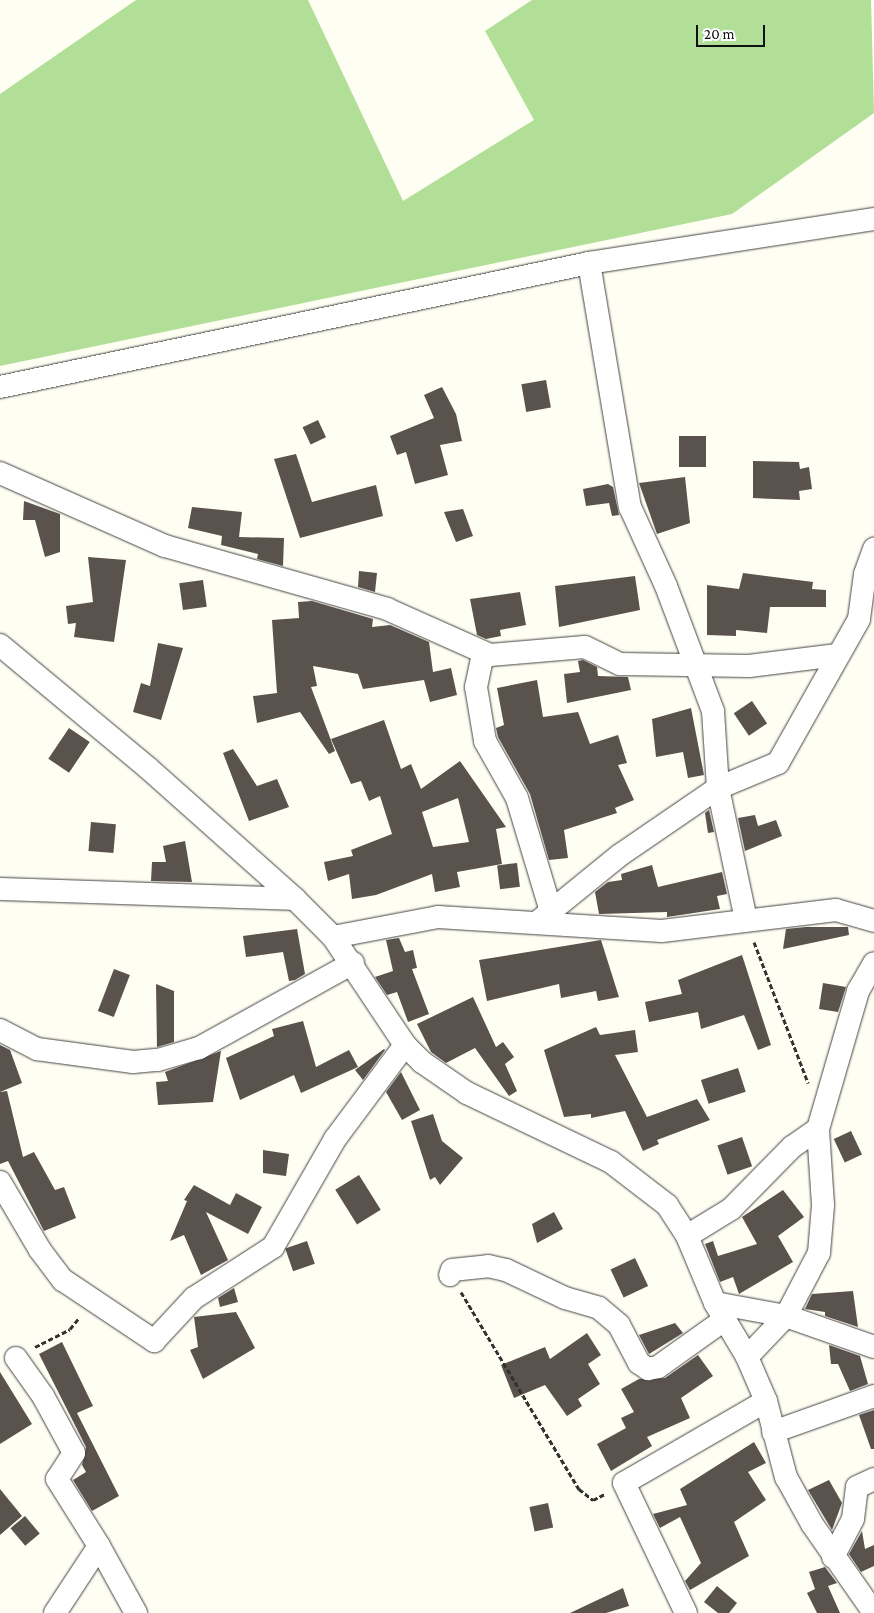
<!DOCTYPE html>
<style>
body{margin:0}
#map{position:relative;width:874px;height:1613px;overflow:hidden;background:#fffef3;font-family:"Crimson Pro",serif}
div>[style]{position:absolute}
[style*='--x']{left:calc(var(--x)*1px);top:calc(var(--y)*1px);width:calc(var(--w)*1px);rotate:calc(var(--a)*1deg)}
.forest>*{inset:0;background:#b2df98}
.building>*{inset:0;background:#5a524c;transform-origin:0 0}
.path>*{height:3px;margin-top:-1.5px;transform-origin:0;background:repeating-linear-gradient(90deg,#323232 0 5px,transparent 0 7.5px)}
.roads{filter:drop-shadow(0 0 1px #434343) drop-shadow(0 0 1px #434343)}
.street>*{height:22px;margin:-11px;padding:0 11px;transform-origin:11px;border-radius:11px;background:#fff}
span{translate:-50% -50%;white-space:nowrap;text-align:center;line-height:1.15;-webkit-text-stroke:5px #fff;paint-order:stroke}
.scale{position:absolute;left:696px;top:25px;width:69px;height:22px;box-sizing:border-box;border:2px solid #101010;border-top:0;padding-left:6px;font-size:15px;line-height:18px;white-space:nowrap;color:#101010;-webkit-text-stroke:4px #fff;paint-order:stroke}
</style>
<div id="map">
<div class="forest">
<div style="clip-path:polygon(136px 0,308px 0,403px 201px,534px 120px,485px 31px,532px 0,871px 0,874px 113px,732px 214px,0 366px,0 94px)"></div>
</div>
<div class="building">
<div style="left:546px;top:380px;width:28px;height:25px;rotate:80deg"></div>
<div style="clip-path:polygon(442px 387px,456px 414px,462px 441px,440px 445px,448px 475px,415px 484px,406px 452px,397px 455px,390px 436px,434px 418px,424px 395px)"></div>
<div style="left:318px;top:420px;width:19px;height:17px;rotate:65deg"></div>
<div style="left:679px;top:436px;width:27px;height:31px"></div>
<div style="clip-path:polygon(296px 454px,312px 502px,376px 485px,383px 516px,300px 538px,274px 459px)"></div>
<div style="clip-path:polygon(753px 461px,799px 462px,800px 469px,809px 467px,812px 489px,799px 491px,800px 500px,753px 498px)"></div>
<div style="clip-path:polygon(685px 477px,690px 523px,657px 534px,639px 483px)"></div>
<div style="clip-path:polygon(608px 484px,613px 487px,619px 515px,612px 516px,609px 503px,586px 506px,583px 489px)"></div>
<div style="clip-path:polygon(24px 501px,60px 514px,60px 552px,45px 557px,35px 520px,23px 520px)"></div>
<div style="clip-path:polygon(192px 507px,242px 512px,239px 537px,284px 538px,283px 566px,257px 559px,258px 554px,221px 545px,222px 536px,188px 528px)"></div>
<div style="clip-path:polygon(463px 509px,473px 536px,456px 542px,444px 512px)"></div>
<div style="clip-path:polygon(88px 557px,126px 560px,114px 642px,74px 637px,76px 623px,68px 624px,66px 606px,93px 602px)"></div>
<div style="clip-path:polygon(359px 571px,377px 573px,375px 592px,358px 587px)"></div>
<div style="clip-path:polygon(743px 573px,813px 582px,812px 589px,826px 590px,826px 607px,770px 607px,767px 633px,736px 630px,736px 636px,707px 635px,707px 585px,739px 589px)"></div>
<div style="clip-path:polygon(635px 576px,640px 610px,559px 627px,555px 586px)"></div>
<div style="left:203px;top:580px;width:27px;height:24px;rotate:82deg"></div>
<div style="clip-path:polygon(520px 592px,526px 625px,500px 630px,501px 636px,486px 639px,477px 635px,470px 599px)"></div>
<div style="clip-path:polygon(312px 601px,373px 619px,372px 627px,390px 625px,429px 642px,433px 672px,451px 668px,457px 695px,430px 702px,424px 680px,363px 689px,358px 674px,313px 666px,317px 686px,311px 687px,335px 751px,329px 754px,300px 712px,257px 723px,253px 696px,277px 693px,272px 620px,299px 618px,298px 602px)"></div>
<div style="clip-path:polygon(158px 643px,183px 648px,161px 720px,133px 712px,141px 683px,150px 686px)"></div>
<div style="clip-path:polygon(583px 660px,597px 667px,598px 676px,628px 677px,631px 690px,567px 703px,564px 674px,580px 672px,578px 661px)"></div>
<div style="clip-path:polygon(537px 680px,543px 717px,578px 712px,590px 744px,618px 735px,627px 763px,618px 765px,634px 800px,615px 808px,617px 813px,564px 830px,568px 858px,549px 860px,530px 794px,498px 737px,496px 728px,504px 725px,497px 688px)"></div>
<div style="left:752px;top:701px;width:27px;height:22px;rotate:56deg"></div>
<div style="clip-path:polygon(691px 708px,704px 775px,688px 778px,683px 752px,656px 757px,652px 719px)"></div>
<div style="clip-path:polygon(evenodd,384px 720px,401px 769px,411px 764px,421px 789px,460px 761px,506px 827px,496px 829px,502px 864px,457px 872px,460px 887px,435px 892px,432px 874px,376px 895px,352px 899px,349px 874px,328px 881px,324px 862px,353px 856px,351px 850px,392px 834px,380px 796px,369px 801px,361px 781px,351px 784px,331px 739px,384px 720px,458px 798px,469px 842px,433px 847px,422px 812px,458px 798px)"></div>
<div style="left:69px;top:728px;width:25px;height:37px;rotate:34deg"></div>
<div style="clip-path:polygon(233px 749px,257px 786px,277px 779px,289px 807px,249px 821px,223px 753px)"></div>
<div style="clip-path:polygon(709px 810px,714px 832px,708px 833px,705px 813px)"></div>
<div style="clip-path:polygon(755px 815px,758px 826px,776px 820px,782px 836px,745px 851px,738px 818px)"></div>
<div style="left:91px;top:822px;width:25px;height:29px;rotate:5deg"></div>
<div style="clip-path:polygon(185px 841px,192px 882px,151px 881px,152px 862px,166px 862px,163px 846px)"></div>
<div style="left:517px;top:863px;width:24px;height:20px;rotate:83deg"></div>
<div style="clip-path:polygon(652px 865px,658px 887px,722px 872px,727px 894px,717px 896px,720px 909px,667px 917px,667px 912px,599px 914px,595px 892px,608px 882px,622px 880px,621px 874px)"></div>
<div style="clip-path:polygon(806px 927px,848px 927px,849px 935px,783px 949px,786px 929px)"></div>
<div style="clip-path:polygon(297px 929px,305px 974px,295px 980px,289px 981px,283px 952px,246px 957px,243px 936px)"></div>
<div style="clip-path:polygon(399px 938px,405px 952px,413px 950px,417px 968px,412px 969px,429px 1014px,408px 1022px,397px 992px,387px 995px,375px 977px,393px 971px,386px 940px)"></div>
<div style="clip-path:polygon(601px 940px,619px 997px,598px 1001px,596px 991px,561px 998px,559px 984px,487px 1001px,479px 960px)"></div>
<div style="clip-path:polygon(742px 955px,771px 1045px,758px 1050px,744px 1015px,701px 1029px,698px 1012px,649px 1022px,645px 1002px,682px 994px,678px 980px)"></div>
<div style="left:114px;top:969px;width:17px;height:45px;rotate:21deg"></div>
<div style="clip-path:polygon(823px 983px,846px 987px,838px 1012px,819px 1009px)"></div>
<div style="clip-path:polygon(156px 984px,174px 991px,174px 1042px,157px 1047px)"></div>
<div style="clip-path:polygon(473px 997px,496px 1047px,503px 1042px,514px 1057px,505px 1064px,517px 1091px,509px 1096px,475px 1048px,446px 1063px,431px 1052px,417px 1024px)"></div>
<div style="clip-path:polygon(303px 1021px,316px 1067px,349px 1050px,358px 1067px,301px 1093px,294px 1075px,240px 1100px,226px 1058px,274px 1036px,272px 1029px)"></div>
<div style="clip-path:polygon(596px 1027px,600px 1035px,635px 1030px,638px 1052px,615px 1055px,647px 1117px,697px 1099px,710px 1120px,657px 1140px,659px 1144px,643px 1151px,625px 1111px,591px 1118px,591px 1114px,564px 1117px,544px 1050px)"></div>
<div style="clip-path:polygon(0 1045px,10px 1050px,22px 1083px,0 1092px)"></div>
<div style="clip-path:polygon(384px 1049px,385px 1050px,363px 1080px,355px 1070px)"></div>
<div style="clip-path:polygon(221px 1051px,213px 1102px,158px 1105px,156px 1082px,168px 1081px,165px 1072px)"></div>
<div style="left:738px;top:1068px;width:25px;height:39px;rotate:72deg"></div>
<div style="clip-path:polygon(401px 1072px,420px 1110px,402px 1120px,386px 1092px)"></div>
<div style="clip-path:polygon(7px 1091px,23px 1157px,34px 1152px,55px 1190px,64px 1187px,76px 1218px,44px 1231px,8px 1161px,0 1164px,0 1092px)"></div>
<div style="clip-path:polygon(433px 1114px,442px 1141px,463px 1158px,440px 1185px,435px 1177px,430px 1180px,411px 1121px)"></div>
<div style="left:851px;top:1131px;width:26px;height:19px;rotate:65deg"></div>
<div style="left:742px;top:1137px;width:31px;height:26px;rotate:71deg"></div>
<div style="clip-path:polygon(263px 1150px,289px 1154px,286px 1176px,263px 1173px)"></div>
<div style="left:359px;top:1175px;width:41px;height:28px;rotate:58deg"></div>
<div style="clip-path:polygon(194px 1185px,230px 1205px,236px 1193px,262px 1207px,248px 1234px,206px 1212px,228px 1260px,201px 1275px,184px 1235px,170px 1241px,187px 1201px,184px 1200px)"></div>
<div style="clip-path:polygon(783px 1190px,804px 1217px,778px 1236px,793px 1262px,739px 1294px,733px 1277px,720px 1282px,705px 1244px,713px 1241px,718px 1256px,757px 1244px,742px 1217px)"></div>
<div style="clip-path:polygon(554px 1212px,563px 1229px,537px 1243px,532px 1224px)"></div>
<div style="left:307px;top:1241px;width:24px;height:23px;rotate:71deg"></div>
<div style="left:635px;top:1258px;width:31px;height:27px;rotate:65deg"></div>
<div style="clip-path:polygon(234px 1288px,238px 1302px,220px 1307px,218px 1298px)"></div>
<div style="clip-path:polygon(853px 1291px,858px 1327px,825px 1316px,825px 1312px,805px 1309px,812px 1294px)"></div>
<div style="clip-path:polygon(236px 1312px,255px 1348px,203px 1379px,190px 1350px,198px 1347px,194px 1317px)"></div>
<div style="clip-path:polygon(675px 1323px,683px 1333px,649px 1354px,639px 1335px)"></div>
<div style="clip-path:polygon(587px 1333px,601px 1355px,588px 1364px,600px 1384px,578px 1399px,582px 1406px,567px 1416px,545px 1385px,514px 1398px,501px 1365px,545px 1347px,550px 1359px)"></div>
<div style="clip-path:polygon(62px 1342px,93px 1406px,77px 1413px,119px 1496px,92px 1511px,73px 1480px,86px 1472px,82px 1465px,86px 1447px,39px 1354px)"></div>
<div style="clip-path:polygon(829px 1345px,860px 1356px,868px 1384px,850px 1391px,838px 1364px,831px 1364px)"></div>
<div style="clip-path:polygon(698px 1355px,713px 1376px,681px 1398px,690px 1418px,647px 1437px,652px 1446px,611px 1471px,597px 1444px,626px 1428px,621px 1418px,634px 1412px,621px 1389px,639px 1379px,665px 1378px)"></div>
<div style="clip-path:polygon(0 1372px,32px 1424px,0 1444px)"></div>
<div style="clip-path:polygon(874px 1410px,874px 1449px,871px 1449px,859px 1415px)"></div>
<div style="clip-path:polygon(754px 1442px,766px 1463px,748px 1472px,766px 1500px,734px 1522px,749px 1556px,690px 1590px,685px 1581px,701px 1563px,680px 1517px,660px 1528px,653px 1514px,687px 1505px,680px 1489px)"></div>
<div style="clip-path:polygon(829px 1480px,842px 1503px,832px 1530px,808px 1490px)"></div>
<div style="clip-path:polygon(0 1489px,22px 1516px,0 1535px)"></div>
<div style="left:548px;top:1503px;width:25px;height:19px;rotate:78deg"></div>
<div style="left:25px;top:1516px;width:23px;height:19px;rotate:50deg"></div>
<div style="clip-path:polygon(862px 1531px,865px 1549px,874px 1545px,874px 1566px,861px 1572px,849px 1554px)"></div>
<div style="clip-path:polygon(825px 1567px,837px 1583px,828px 1586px,840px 1613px,817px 1613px,807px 1593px,815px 1589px,809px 1572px)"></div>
<div style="clip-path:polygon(717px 1586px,737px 1603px,729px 1613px,718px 1613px,704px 1602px)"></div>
<div style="clip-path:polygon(623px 1588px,629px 1606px,606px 1613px,570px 1613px)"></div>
</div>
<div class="path">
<div style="--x:754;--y:942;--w:151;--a:69"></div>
<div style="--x:461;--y:1292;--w:230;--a:59.1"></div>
<div style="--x:579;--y:1489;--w:18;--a:38"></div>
<div style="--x:593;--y:1500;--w:13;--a:-27"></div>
<div style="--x:35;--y:1347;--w:39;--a:-27"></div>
<div style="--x:70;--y:1329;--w:14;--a:-51"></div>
</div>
<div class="roads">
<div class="street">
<div style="--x:589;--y:263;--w:247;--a:80.5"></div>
<div style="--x:630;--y:507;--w:87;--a:65.5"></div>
<div style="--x:666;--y:586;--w:134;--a:69.4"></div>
<div style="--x:713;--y:711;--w:77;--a:86.3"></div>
<div style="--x:718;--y:788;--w:135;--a:78"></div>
<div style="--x:0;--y:387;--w:602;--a:-11.89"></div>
<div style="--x:589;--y:263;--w:288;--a:-8.8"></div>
<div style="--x:0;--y:473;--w:180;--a:23.9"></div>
<div style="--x:165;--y:546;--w:231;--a:15.8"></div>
<div style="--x:387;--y:609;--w:113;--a:24.1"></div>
<div style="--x:490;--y:655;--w:95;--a:-4.8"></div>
<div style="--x:585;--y:647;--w:39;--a:26"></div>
<div style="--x:620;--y:664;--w:129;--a:0.9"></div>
<div style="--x:749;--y:666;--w:89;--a:-7.1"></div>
<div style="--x:0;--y:645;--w:192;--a:39.7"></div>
<div style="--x:148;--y:768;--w:197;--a:41.7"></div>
<div style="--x:295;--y:899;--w:54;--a:45"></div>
<div style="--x:333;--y:937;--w:130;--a:56.3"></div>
<div style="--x:405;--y:1045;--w:24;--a:45"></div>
<div style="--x:422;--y:1062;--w:55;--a:34.6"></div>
<div style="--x:467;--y:1093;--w:160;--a:25.6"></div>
<div style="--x:611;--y:1162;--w:71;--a:37.5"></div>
<div style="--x:667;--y:1205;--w:37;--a:57"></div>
<div style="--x:687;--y:1236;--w:73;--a:67.3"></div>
<div style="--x:715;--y:1303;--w:63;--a:59.3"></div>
<div style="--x:747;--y:1357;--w:48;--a:66.6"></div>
<div style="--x:766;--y:1401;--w:79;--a:75.3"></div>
<div style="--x:786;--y:1477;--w:54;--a:61"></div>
<div style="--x:812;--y:1524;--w:108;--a:55.1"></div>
<div style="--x:483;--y:654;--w:34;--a:102"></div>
<div style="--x:476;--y:687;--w:55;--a:80.5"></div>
<div style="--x:485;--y:741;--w:65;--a:60.7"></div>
<div style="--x:517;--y:798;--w:118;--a:73.3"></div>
<div style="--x:0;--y:889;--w:295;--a:1.9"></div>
<div style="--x:540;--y:920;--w:103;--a:-39.1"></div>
<div style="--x:620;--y:855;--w:119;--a:-34.4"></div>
<div style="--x:718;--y:788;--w:65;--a:-22.6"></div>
<div style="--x:778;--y:763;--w:165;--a:-60.6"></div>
<div style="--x:859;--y:619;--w:45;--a:-82.4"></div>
<div style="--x:865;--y:574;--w:27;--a:-70"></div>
<div style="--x:333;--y:937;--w:107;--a:-10.8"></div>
<div style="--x:438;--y:917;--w:224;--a:3.6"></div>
<div style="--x:662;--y:931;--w:175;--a:-6.9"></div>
<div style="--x:836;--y:910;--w:40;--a:16"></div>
<div style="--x:0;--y:1030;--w:42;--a:27.2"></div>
<div style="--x:37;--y:1049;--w:97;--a:7.7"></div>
<div style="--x:133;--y:1062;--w:25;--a:-5"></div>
<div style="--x:158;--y:1060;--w:43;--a:-16.3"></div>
<div style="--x:199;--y:1048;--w:176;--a:-28.9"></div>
<div style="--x:0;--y:1182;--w:79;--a:59.5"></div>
<div style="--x:40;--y:1250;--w:38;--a:53"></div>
<div style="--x:63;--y:1280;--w:110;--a:33.8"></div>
<div style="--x:154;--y:1341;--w:59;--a:-47.1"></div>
<div style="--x:194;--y:1298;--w:94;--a:-32.8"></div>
<div style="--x:273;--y:1247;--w:125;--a:-60.1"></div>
<div style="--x:335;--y:1139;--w:117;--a:-53.3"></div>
<div style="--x:687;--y:1236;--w:52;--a:-31.5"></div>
<div style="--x:731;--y:1209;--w:87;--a:-45.5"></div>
<div style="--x:792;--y:1147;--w:32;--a:-35"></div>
<div style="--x:818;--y:1129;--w:144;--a:-73.8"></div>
<div style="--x:858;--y:991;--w:32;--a:-60"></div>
<div style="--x:450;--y:1275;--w:5;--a:-68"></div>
<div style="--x:452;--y:1270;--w:36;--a:-6"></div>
<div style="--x:488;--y:1266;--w:18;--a:13"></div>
<div style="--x:506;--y:1270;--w:65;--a:25.4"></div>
<div style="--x:565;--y:1298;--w:35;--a:16"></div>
<div style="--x:599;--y:1308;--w:26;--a:40"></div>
<div style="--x:619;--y:1325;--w:43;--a:62.2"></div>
<div style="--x:639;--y:1363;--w:11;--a:34"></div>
<div style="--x:648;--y:1369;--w:10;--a:-11"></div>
<div style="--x:658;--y:1367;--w:81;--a:-35.5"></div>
<div style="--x:715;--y:1303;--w:72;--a:10.4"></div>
<div style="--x:786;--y:1316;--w:93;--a:19.4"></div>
<div style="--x:747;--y:1357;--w:57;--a:-46.4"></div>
<div style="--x:786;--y:1316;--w:71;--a:-62.4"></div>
<div style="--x:819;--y:1253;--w:48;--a:-85.2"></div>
<div style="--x:823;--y:1205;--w:76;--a:-93.8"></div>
<div style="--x:16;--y:1358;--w:47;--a:54.6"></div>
<div style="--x:43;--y:1396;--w:65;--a:61.5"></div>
<div style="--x:74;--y:1453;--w:31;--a:123"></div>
<div style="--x:57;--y:1479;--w:79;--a:57.9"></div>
<div style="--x:99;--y:1546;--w:80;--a:123.3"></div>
<div style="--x:773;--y:1432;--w:107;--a:-19.6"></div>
<div style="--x:99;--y:1546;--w:77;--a:61.1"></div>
<div style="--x:833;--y:1557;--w:43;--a:-62.2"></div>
<div style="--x:853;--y:1519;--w:32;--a:-83"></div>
<div style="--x:857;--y:1487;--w:19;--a:-25"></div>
<div style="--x:686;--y:1613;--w:144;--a:-115.5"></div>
<div style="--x:624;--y:1483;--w:164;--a:-30"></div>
</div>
</div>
<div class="scale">20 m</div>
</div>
